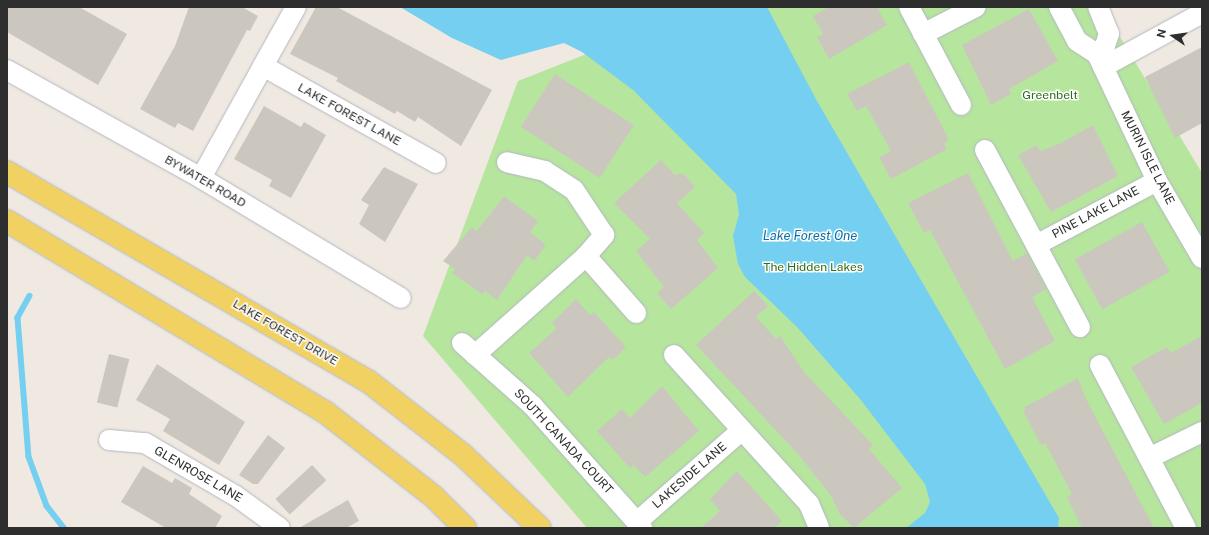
<!DOCTYPE html>
<style>
body{margin:0}
#map{position:relative;width:1209px;height:535px;overflow:hidden;background:#efe9e1;font-family:"Public Sans",sans-serif}
div>[style]{position:absolute}
[style*='--x']{left:calc(var(--x)*1px);top:calc(var(--y)*1px);width:calc(var(--w)*1px);rotate:calc(var(--a)*1deg)}
.green>*{inset:0;background:#b6e59e}
.water>*{inset:0;background:#75cff0}
.stream>*{height:5.5px;margin:-2.75px;padding:0 2.75px;transform-origin:2.75px;border-radius:2.75px;background:#75cff0}
.building>*{inset:0;background:#cbc7bf;transform-origin:0 0}
.roads{filter:drop-shadow(0 0 1px #b4b7c1) drop-shadow(0 0 1px #b4b7c1)}
.minor>*{height:20px;margin:-10px;padding:0 10px;transform-origin:10px;border-radius:10px;background:#fff}
.major>*{height:22px;margin:-11px;padding:0 11px;transform-origin:11px;border-radius:11px;background:#f2d163}
span{translate:-50% -50%;white-space:nowrap;text-align:center;line-height:1.15;-webkit-text-stroke:3px #fff;paint-order:stroke}
.park-label{font-size:12px;color:#2c6e1b}
.street-label{font-size:12px;color:#2e2e2e}
.water-label{font-size:13px;color:#0d6fa3;font-style:italic}
.frame{position:absolute;inset:0;border:8px solid #2e2e2e;pointer-events:none}
.north{position:absolute;left:1153px;top:16px;width:40px;height:40px;-webkit-text-stroke:3px #fff;paint-order:stroke;rotate:283deg;font-size:11px;font-weight:700;line-height:16px;text-align:center;color:#2e2e2e}
.north::after{content:'';display:block;margin:auto;width:14px;height:18px;background:#2e2e2e;clip-path:polygon(50% 0,100% 100%,50% 72%,0 100%)}
</style>
<div id="map">
<div class="green">
<div style="clip-path:polygon(706px 7px,1102px 7px,1202px 173px,1202px 528px,587px 528px,423px 336px,518px 81px)"></div>
</div>
<div class="water">
<div style="clip-path:polygon(400px 7px,767px 7px,817px 101px,1059px 518px,1058px 528px,906px 528px,925px 513px,930px 502px,925px 484px,860px 399px,797px 327px,745px 277px,738px 264px,733px 236px,739px 214px,736px 194px,633px 90px,582px 52px,564px 43px,501px 60px,452px 38px)"></div>
</div>
<div class="stream">
<div style="--x:30;--y:296;--w:25;--a:119"></div>
<div style="--x:18;--y:318;--w:139;--a:85.5"></div>
<div style="--x:29;--y:457;--w:52;--a:69.8"></div>
<div style="--x:47;--y:506;--w:28;--a:52"></div>
</div>
<div class="building">
<div style="clip-path:polygon(7px 7px,79px 7px,127px 34px,98px 85px,7px 32px)"></div>
<div style="clip-path:polygon(189px 7px,242px 7px,258px 16px,250px 31px,247px 30px,193px 131px,178px 123px,175px 128px,140px 109px,175px 46px)"></div>
<div style="clip-path:polygon(316px 7px,337px 7px,492px 90px,461px 146px,418px 117px,415px 122px,397px 111px,395px 114px,336px 81px,338px 78px,290px 54px)"></div>
<div style="clip-path:polygon(829px 7px,877px 7px,887px 25px,829px 59px,817px 37px,823px 34px,813px 16px)"></div>
<div style="clip-path:polygon(1029px 9px,1058px 61px,1009px 89px,1011px 94px,991px 105px,962px 45px)"></div>
<div style="clip-path:polygon(1202px 47px,1202px 123px,1175px 138px,1145px 77px)"></div>
<div style="clip-path:polygon(909px 62px,949px 140px,944px 143px,947px 149px,891px 179px,879px 157px,891px 151px,866px 106px,857px 111px,847px 94px)"></div>
<div style="left:555px;top:74px;width:94px;height:63px;rotate:33deg"></div>
<div style="clip-path:polygon(264px 106px,301px 127px,304px 122px,326px 135px,291px 198px,269px 186px,272px 180px,234px 159px)"></div>
<div style="clip-path:polygon(1093px 125px,1118px 176px,1051px 212px,1018px 155px,1037px 145px,1040px 151px,1059px 144px)"></div>
<div style="clip-path:polygon(661px 160px,675px 175px,683px 173px,695px 187px,677px 203px,704px 233px,697px 240px,718px 268px,671px 309px,657px 293px,664px 287px,636px 251px,650px 239px,614px 203px)"></div>
<div style="clip-path:polygon(384px 167px,418px 184px,385px 242px,359px 224px,369px 205px,361px 200px)"></div>
<div style="clip-path:polygon(968px 173px,1013px 261px,1027px 253px,1046px 289px,1032px 297px,1055px 341px,1005px 369px,930px 230px,924px 233px,908px 203px)"></div>
<div style="clip-path:polygon(504px 196px,538px 221px,530px 232px,546px 245px,534px 261px,527px 255px,497px 300px,485px 291px,482px 294px,452px 273px,455px 269px,443px 261px,472px 227px,477px 231px)"></div>
<div style="left:1142px;top:222px;width:57px;height:77px;rotate:61deg"></div>
<div style="clip-path:polygon(754px 291px,768px 306px,756px 317px,776px 339px,780px 336px,804px 372px,873px 445px,869px 449px,902px 488px,854px 528px,839px 513px,832px 497px,799px 455px,696px 345px)"></div>
<div style="clip-path:polygon(576px 299px,590px 315px,594px 312px,626px 347px,613px 360px,609px 357px,568px 397px,529px 353px,557px 328px,552px 323px)"></div>
<div style="clip-path:polygon(1202px 336px,1202px 403px,1164px 424px,1131px 367px,1167px 347px,1171px 353px)"></div>
<div style="left:109px;top:354px;width:21px;height:50px;rotate:14deg"></div>
<div style="clip-path:polygon(157px 364px,245px 422px,219px 465px,163px 431px,170px 419px,136px 400px)"></div>
<div style="clip-path:polygon(1078px 378px,1085px 397px,1154px 528px,1082px 528px,1067px 497px,1072px 494px,1045px 443px,1041px 445px,1024px 413px,1025px 407px)"></div>
<div style="clip-path:polygon(662px 386px,699px 431px,645px 477px,634px 465px,630px 468px,597px 431px,622px 409px,630px 418px)"></div>
<div style="clip-path:polygon(268px 435px,285px 448px,258px 484px,253px 484px,239px 475px)"></div>
<div style="left:312px;top:465px;width:21px;height:50px;rotate:47deg"></div>
<div style="clip-path:polygon(143px 466px,172px 483px,175px 478px,192px 488px,189px 494px,222px 516px,215px 528px,166px 528px,121px 502px)"></div>
<div style="clip-path:polygon(737px 471px,782px 521px,774px 528px,701px 528px,720px 511px,710px 499px)"></div>
<div style="clip-path:polygon(348px 500px,359px 521px,346px 528px,299px 528px)"></div>
</div>
<div class="roads">
<div class="minor">
<div style="--x:909;--y:7;--w:111;--a:62"></div>
<div style="--x:1059;--y:7;--w:38;--a:62"></div>
<div style="--x:1077;--y:41;--w:24;--a:33"></div>
<div style="--x:923;--y:34;--w:59;--a:-27"></div>
<div style="--x:1097;--y:54;--w:140;--a:64.7"></div>
<div style="--x:1157;--y:181;--w:89;--a:59.7"></div>
<div style="--x:1097;--y:54;--w:11;--a:-45"></div>
<div style="--x:1105;--y:46;--w:13;--a:-72"></div>
<div style="--x:1109;--y:34;--w:29;--a:-112"></div>
<div style="--x:263;--y:66;--w:68;--a:-60.8"></div>
<div style="--x:1103;--y:67;--w:113;--a:-28.6"></div>
<div style="--x:7;--y:70;--w:222;--a:29.1"></div>
<div style="--x:201;--y:178;--w:233;--a:31"></div>
<div style="--x:985;--y:150;--w:201;--a:61.8"></div>
<div style="--x:201;--y:178;--w:128;--a:-61"></div>
<div style="--x:263;--y:66;--w:198;--a:29.3"></div>
<div style="--x:1036;--y:245;--w:137;--a:-27.9"></div>
<div style="--x:586;--y:256;--w:76;--a:48.7"></div>
<div style="--x:462;--y:343;--w:95;--a:41.6"></div>
<div style="--x:533;--y:406;--w:164;--a:48.2"></div>
<div style="--x:475;--y:355;--w:149;--a:-41.7"></div>
<div style="--x:586;--y:256;--w:28;--a:-49"></div>
<div style="--x:604;--y:235;--w:54;--a:-123.7"></div>
<div style="--x:574;--y:190;--w:35;--a:-147"></div>
<div style="--x:545;--y:171;--w:39;--a:-167"></div>
<div style="--x:674;--y:355;--w:201;--a:47.8"></div>
<div style="--x:809;--y:504;--w:26;--a:67"></div>
<div style="--x:1100;--y:365;--w:184;--a:62.2"></div>
<div style="--x:109;--y:440;--w:36;--a:5"></div>
<div style="--x:145;--y:443;--w:105;--a:30.2"></div>
<div style="--x:236;--y:496;--w:54;--a:36"></div>
<div style="--x:1149;--y:458;--w:59;--a:-26.1"></div>
<div style="--x:638;--y:521;--w:138;--a:-41.2"></div>
</div>
<div class="major">
<div style="--x:7;--y:172;--w:417;--a:30.1"></div>
<div style="--x:368;--y:381;--w:120;--a:37.9"></div>
<div style="--x:463;--y:455;--w:106;--a:43.5"></div>
<div style="--x:7;--y:221;--w:371;--a:31"></div>
<div style="--x:325;--y:412;--w:138;--a:37.9"></div>
<div style="--x:434;--y:497;--w:44;--a:45"></div>
</div>
</div>
<div class="park-label">
<span style="left:1050px;top:96px">Greenbelt</span>
<span style="left:813px;top:268px">The Hidden Lakes</span>
</div>
<div class="street-label">
<span style="left:349px;top:115px;rotate:29deg">LAKE FOREST LANE</span>
<span style="left:1147px;top:158px;rotate:63deg">MURIN ISLE LANE</span>
<span style="left:205px;top:182px;rotate:30deg">BYWATER ROAD</span>
<span style="left:1096px;top:213px;rotate:-28deg">PINE LAKE LANE</span>
<span style="left:285px;top:333px;rotate:30deg">LAKE FOREST DRIVE</span>
<span style="left:563px;top:442px;rotate:47deg">SOUTH CANADA COURT</span>
<span style="left:198px;top:475px;rotate:30deg">GLENROSE LANE</span>
<span style="left:690px;top:476px;rotate:-41deg">LAKESIDE LANE</span>
</div>
<div class="water-label">
<span style="left:810px;top:236px">Lake Forest One</span>
</div>
<div class="frame"></div>
<div class="north">N</div>
</div>
